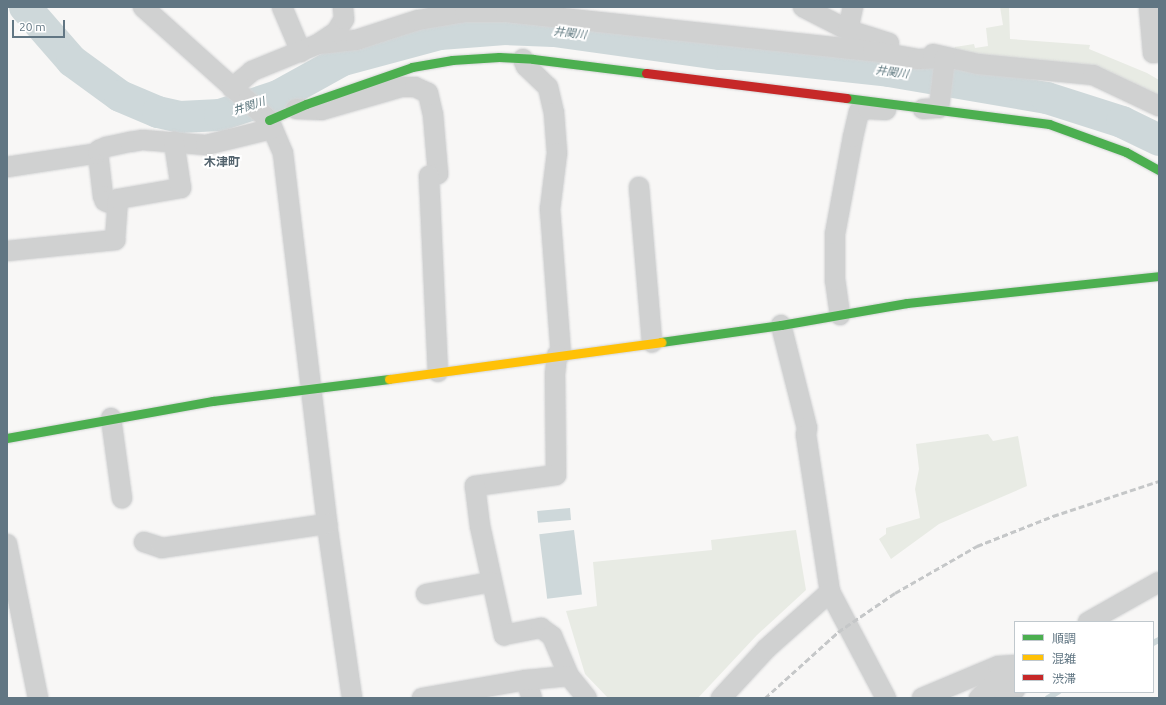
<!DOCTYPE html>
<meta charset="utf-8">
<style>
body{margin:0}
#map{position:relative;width:1166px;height:705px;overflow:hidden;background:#f8f7f6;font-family:Ubuntu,"Noto Sans JP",sans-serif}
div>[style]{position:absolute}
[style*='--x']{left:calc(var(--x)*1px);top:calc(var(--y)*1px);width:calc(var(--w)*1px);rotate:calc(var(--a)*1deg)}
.green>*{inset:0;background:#e8ebe4}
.water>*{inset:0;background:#ced8da;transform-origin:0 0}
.stream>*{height:5.5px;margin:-2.75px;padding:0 2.75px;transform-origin:2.75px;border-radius:2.75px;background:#ced8da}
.river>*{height:32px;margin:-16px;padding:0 16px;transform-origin:16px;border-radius:16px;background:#ced8da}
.roads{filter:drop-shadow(0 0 1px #d4d5d6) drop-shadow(0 0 1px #d4d5d6)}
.street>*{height:20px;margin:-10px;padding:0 10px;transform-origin:10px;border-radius:10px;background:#d0d1d1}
.fast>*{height:9px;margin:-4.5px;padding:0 4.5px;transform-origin:4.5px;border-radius:4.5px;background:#4caf50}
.slow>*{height:9px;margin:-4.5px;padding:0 4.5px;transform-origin:4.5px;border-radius:4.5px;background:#ffc107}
.jam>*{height:9px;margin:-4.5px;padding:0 4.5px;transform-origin:4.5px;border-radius:4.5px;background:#c62828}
.rail>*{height:3px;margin-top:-1.5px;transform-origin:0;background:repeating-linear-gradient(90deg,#c5c7c8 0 6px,transparent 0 9px)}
span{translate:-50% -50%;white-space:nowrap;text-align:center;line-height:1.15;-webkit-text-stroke:4px #fff;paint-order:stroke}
.water-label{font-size:11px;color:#5c767d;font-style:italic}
.quarter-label{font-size:12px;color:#54646e;font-weight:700}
.frame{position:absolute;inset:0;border:8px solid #617683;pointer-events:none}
.legend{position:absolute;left:1014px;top:621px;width:140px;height:72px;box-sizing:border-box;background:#fff;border:1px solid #c0c8cd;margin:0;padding:5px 7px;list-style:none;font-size:12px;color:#617683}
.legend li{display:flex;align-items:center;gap:8px;height:20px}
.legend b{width:20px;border:1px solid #c0c8cd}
.scale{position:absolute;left:12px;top:20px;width:53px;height:18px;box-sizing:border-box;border:2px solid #617683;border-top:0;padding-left:5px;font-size:12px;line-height:14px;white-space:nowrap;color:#617683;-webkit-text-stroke:3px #fff;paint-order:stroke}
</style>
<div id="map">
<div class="green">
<div style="clip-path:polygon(1000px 7px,1009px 7px,1010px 39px,1090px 45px,1089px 49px,1147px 73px,1159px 80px,1159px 95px,1107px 72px,951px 55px,955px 47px,974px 44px,975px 48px,988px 46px,986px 28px,1003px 25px)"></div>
<div style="clip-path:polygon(988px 434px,993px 441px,1018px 436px,1027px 486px,939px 524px,891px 559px,879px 539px,886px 534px,886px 528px,920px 518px,915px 489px,919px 469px,916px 444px)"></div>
<div style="clip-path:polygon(796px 530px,806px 590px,757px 635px,698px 698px,608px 698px,585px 674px,566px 611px,597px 606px,593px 562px,712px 550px,711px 540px)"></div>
</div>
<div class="water">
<div style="left:570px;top:508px;width:12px;height:33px;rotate:85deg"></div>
<div style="left:574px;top:530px;width:65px;height:35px;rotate:83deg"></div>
</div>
<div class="stream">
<div style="--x:1153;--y:643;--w:7;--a:-27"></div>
<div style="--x:1048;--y:698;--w:12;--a:-31"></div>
</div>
<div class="river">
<div style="--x:25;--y:7;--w:72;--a:49"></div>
<div style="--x:72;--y:61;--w:59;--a:36.1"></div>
<div style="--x:120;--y:96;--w:41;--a:22.8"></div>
<div style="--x:158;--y:112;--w:23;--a:13"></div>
<div style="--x:180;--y:117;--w:40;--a:-2.9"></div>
<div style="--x:220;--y:115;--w:61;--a:-18.1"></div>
<div style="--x:278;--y:96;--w:74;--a:-29"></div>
<div style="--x:343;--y:60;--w:100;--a:-15"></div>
<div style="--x:440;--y:34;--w:65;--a:-4.4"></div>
<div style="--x:505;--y:29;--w:49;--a:2.3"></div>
<div style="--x:554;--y:31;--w:168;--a:7.9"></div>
<div style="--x:720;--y:54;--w:13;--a:0"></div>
<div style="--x:733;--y:54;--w:157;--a:6.2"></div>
<div style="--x:889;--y:71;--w:160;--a:9.7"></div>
<div style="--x:1047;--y:98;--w:79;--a:17.7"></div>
<div style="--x:1122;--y:122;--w:41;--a:25.9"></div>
</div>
<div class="roads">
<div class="street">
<div style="--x:143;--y:7;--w:169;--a:41.9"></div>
<div style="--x:269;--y:120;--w:36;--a:67"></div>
<div style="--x:283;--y:153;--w:374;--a:83.2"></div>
<div style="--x:327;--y:524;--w:176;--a:81.8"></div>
<div style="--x:282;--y:7;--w:49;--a:67.1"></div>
<div style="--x:803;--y:7;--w:51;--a:27.1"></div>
<div style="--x:848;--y:30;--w:43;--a:17.6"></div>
<div style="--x:1149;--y:7;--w:46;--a:85"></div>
<div style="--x:1153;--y:53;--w:6;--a:-9"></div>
<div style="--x:848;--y:30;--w:24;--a:-78"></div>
<div style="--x:318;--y:44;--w:38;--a:-6"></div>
<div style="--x:356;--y:40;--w:65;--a:-17.9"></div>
<div style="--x:418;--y:20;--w:48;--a:-9.7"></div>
<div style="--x:465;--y:12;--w:41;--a:0"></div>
<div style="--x:506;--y:12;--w:369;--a:6.1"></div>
<div style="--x:873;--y:51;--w:46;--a:10.1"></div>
<div style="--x:918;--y:59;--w:27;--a:-2"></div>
<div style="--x:933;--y:54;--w:46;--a:12.5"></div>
<div style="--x:978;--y:64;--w:116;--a:5.5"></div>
<div style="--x:1093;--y:75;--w:73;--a:25.2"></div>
<div style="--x:523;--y:59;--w:8;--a:67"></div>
<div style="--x:526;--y:66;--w:30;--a:44"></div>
<div style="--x:548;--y:87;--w:27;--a:77"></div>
<div style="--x:554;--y:113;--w:40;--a:85.7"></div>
<div style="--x:557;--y:153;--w:56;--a:97.1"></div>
<div style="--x:550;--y:209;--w:145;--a:85.7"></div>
<div style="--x:232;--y:88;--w:26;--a:-40"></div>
<div style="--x:252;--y:71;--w:71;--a:-22.2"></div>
<div style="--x:318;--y:44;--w:22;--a:-34"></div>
<div style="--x:336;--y:32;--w:15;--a:-58"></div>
<div style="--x:344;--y:19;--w:12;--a:-95"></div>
<div style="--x:296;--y:109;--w:26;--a:2"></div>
<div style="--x:322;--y:110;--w:82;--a:-16.2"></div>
<div style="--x:401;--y:87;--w:14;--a:0"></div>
<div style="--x:415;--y:87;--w:14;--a:25"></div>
<div style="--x:428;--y:93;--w:22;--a:77"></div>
<div style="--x:433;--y:114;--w:60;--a:85.2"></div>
<div style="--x:438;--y:174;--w:9;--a:167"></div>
<div style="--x:429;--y:176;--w:196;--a:87.4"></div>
<div style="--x:923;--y:109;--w:16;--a:-4"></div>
<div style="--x:939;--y:108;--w:50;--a:-83.2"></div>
<div style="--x:98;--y:153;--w:43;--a:83.4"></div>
<div style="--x:103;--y:196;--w:5;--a:68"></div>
<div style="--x:105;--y:201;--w:13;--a:23"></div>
<div style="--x:7;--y:167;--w:92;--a:-8.7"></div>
<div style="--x:98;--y:153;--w:3;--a:-72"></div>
<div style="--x:99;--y:150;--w:8;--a:-23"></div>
<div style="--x:106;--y:147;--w:25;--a:-12"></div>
<div style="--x:130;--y:142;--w:13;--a:-9"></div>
<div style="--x:143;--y:140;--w:63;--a:4.5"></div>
<div style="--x:206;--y:145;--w:67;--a:-13.8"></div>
<div style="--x:639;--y:187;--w:156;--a:85.2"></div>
<div style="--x:7;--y:251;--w:109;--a:-5.8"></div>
<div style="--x:115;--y:240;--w:41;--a:-85.8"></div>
<div style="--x:118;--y:199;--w:64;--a:-9.9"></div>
<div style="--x:181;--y:188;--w:47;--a:-98.7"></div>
<div style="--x:840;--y:315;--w:35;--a:-98"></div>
<div style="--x:835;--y:280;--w:46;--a:-90"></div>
<div style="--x:835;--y:234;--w:99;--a:-79.5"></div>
<div style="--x:853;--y:137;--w:26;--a:-77"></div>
<div style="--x:859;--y:112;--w:9;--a:-18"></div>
<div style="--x:868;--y:109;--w:18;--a:3"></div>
<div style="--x:781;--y:325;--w:106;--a:75.8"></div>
<div style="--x:807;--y:428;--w:7;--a:98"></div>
<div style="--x:806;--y:435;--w:159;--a:81.3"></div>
<div style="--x:830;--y:592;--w:120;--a:62.2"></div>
<div style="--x:557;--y:355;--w:20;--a:96"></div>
<div style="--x:555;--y:375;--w:100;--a:89.4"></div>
<div style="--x:556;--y:475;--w:82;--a:172.3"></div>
<div style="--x:475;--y:486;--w:40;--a:82.9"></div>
<div style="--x:480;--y:526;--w:112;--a:77.6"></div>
<div style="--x:504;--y:635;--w:38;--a:-11"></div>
<div style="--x:541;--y:628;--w:14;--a:36"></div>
<div style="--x:552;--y:636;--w:43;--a:67"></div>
<div style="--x:569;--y:676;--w:28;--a:51"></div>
<div style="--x:111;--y:418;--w:81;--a:82.2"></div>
<div style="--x:144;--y:542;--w:19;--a:18"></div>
<div style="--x:162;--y:548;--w:167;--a:-8.3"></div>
<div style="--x:7;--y:544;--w:157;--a:78.6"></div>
<div style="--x:426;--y:594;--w:66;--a:-10.5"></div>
<div style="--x:1088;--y:622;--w:81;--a:-29.4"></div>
<div style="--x:526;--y:680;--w:19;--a:72"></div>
<div style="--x:422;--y:698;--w:106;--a:-9.8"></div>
<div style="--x:526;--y:680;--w:43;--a:-5.3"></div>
<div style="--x:721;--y:698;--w:67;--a:-47.4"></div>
<div style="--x:766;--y:649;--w:86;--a:-41.7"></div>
<div style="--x:922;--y:698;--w:82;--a:-22.8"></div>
<div style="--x:998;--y:666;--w:17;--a:-3"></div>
<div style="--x:979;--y:698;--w:49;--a:-42.5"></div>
<div style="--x:1005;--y:698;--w:13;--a:-39"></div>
</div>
<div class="fast">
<div style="--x:846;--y:98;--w:205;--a:7.3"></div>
<div style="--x:1049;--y:124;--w:82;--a:20"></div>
<div style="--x:1126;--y:152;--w:38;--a:29"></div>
<div style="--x:269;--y:120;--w:40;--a:-23.4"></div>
<div style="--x:306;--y:104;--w:112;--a:-19.2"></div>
<div style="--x:412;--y:67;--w:41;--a:-9.9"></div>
<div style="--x:452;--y:60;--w:47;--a:-3.7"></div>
<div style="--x:499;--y:57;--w:34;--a:3"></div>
<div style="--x:533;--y:59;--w:114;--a:7.1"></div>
<div style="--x:661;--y:342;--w:121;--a:-8.1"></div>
<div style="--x:781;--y:325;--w:128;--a:-9.9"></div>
<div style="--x:907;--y:303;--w:253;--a:-6.1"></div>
<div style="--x:7;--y:438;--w:209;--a:-10.2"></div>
<div style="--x:213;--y:401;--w:177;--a:-7.1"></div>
</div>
<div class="slow">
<div style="--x:389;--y:379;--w:275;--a:-7.7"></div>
</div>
<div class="jam">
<div style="--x:646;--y:73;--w:202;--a:7.1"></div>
</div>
</div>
<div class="rail">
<div style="--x:765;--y:698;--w:98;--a:-42.1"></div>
<div style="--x:838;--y:632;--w:69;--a:-34.4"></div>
<div style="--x:895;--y:593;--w:95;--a:-29.8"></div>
<div style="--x:977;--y:546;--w:82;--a:-21.5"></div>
<div style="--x:1053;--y:516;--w:112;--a:-18.3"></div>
</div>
<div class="water-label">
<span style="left:570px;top:33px;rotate:7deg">井関川</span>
<span style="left:892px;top:72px;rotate:8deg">井関川</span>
<span style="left:249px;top:106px;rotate:-18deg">井関川</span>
</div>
<div class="quarter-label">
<span style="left:222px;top:162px">木津町</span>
</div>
<div class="frame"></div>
<ul class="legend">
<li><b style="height:5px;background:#4caf50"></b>順調</li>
<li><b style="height:5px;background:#ffc107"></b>混雑</li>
<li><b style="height:5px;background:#c62828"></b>渋滞</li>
</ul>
<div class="scale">20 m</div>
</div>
